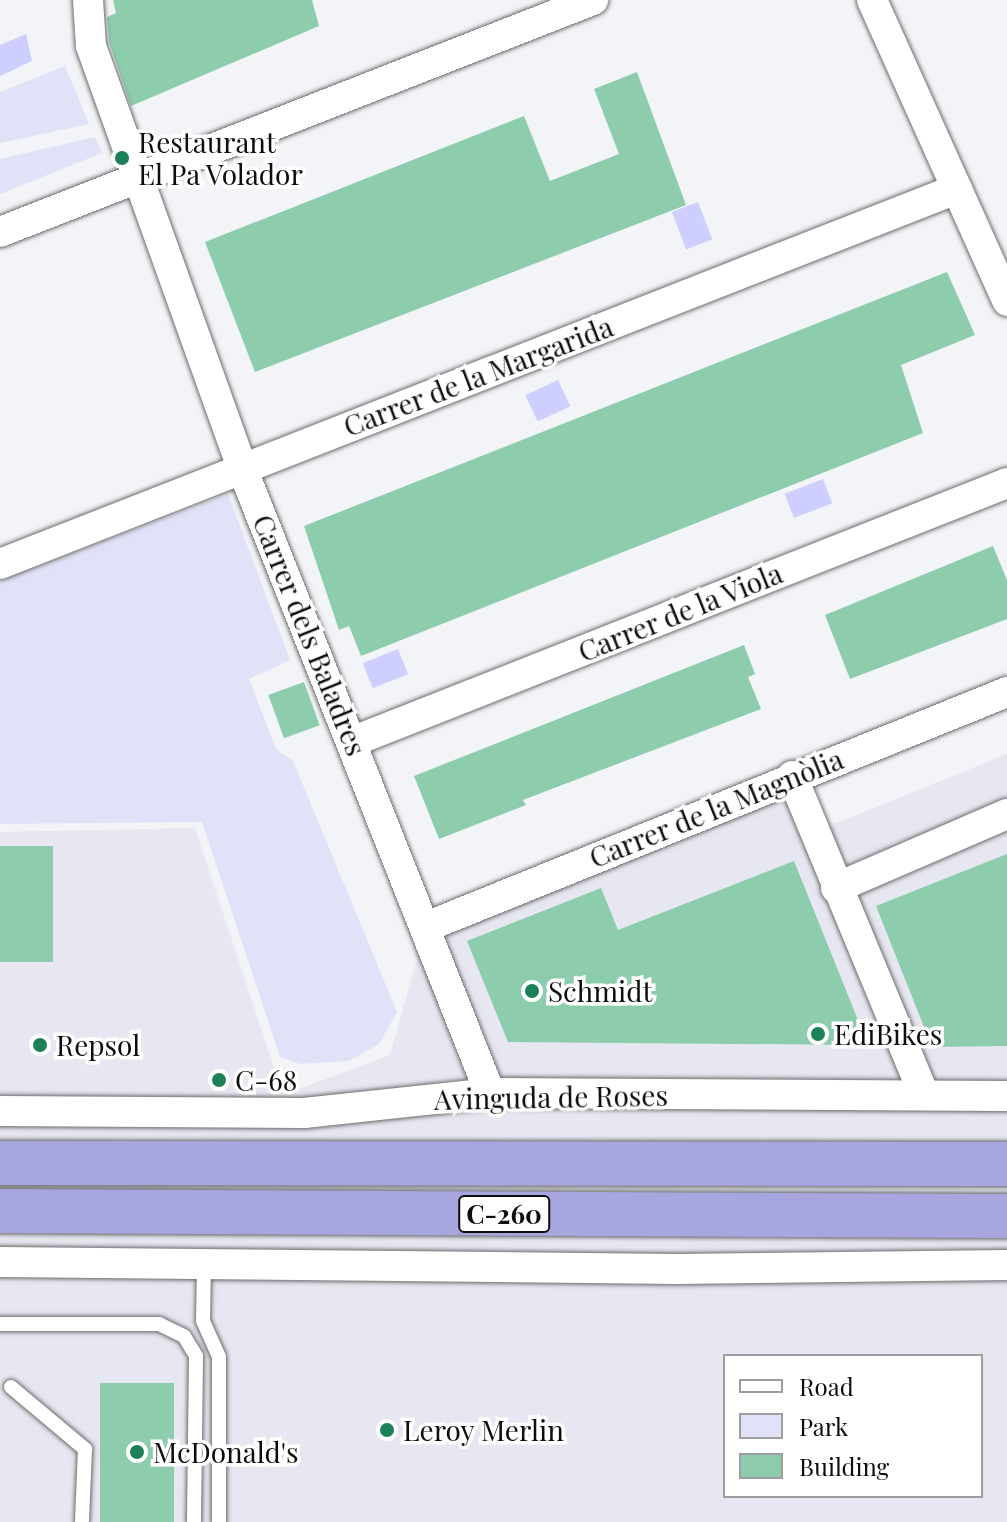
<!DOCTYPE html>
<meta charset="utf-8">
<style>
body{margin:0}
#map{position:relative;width:1007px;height:1522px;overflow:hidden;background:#f3f4f7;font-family:"Playfair Display",serif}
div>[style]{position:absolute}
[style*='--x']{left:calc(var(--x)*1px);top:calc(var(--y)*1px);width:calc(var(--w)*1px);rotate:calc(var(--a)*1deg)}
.built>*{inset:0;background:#e6e7f0}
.green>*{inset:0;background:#e1e2f7}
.water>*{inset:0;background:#cecffe;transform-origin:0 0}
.building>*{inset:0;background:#8dcdad;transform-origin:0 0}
.roads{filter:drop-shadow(0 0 2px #6d6d6f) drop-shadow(0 0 2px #6d6d6f)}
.service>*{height:14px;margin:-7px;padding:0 7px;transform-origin:7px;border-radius:7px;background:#fff}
.minor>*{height:30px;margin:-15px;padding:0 15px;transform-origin:15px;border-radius:15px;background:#fff}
.trunk>*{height:44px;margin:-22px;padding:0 22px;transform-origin:22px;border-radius:22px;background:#a8a6de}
.dots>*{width:22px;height:22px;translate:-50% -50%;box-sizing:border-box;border:4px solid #fff;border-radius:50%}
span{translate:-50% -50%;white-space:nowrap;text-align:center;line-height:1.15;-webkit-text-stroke:7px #fff;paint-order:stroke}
.shield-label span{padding:2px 6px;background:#fff;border:2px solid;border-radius:6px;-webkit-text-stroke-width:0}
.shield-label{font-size:26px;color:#0d0d0e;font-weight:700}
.poi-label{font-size:28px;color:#0d0d0e}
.left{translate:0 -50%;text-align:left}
.street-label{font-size:28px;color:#0d0d0e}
.legend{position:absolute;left:723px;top:1354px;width:260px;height:144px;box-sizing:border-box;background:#fff;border:2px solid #9e9e9f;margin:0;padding:10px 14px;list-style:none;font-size:24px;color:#0d0d0e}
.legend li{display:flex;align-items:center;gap:16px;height:40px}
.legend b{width:40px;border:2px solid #9e9e9f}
</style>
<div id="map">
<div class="built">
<div style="clip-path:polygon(evenodd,1007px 754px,1007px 1522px,0 1522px,0 832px,195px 828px,283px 1095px,390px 1055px,426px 927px,792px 776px,814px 832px,1007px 754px,725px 1356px,981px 1356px,981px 1496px,725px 1496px,725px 1356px)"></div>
</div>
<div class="green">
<div style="clip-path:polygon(65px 66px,89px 124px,0 143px,0 92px)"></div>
<div style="clip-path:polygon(95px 137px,102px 153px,0 194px,0 159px)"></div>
<div style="clip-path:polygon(228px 494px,290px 660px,249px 679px,276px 749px,293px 761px,397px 1012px,379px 1044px,349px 1061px,300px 1064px,280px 1057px,202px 822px,0 824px,0 581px)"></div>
</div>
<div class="water">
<div style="clip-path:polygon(26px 34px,32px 61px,0 76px,0 45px)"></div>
<div style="left:698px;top:202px;width:40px;height:28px;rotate:69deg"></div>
<div style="left:558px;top:380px;width:29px;height:36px;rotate:65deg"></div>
<div style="left:823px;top:479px;width:26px;height:41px;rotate:69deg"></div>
<div style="left:398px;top:649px;width:27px;height:38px;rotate:68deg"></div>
</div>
<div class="building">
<div style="clip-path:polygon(113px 0,312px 0,319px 26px,131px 106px,109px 42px,107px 17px,116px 13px)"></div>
<div style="clip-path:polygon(637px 72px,686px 205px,255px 372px,205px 242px,524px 116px,550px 181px,619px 154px,594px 89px)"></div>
<div style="clip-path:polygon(947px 272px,975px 335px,901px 365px,923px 433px,361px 656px,349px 626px,339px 630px,304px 526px)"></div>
<div style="clip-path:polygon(993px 546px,1007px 580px,1007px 619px,850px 679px,825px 615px)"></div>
<div style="clip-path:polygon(744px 645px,755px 674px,748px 677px,761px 709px,523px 800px,526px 805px,439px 839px,414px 776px)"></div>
<div style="left:304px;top:682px;width:46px;height:38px;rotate:70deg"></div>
<div style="left:0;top:846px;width:53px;height:116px"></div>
<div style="clip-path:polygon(1007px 854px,1007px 1046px,932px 1047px,876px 906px)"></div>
<div style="clip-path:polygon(794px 861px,868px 1045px,508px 1042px,467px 941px,601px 888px,618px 930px)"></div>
<div style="left:100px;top:1383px;width:74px;height:139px"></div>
</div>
<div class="roads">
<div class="service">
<div style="--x:204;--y:1264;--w:57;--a:91"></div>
<div style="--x:203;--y:1321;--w:39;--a:66"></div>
<div style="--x:219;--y:1357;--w:165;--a:90"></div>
<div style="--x:0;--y:1324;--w:159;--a:0"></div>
<div style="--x:159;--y:1324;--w:28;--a:26"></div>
<div style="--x:184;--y:1336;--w:23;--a:59"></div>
<div style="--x:196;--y:1356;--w:166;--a:90.7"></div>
<div style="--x:11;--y:1387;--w:97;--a:40"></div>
<div style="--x:85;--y:1449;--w:73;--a:92.4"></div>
</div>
<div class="minor">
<div style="--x:88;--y:0;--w:46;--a:86.3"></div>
<div style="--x:91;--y:46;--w:448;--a:70.3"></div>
<div style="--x:242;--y:468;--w:672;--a:68.36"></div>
<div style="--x:872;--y:0;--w:330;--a:65.8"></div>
<div style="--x:0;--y:232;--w:637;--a:-21.37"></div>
<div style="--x:0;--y:564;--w:1028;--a:-21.4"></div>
<div style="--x:354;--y:741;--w:702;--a:-21.56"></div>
<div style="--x:792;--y:776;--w:345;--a:67.5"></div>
<div style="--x:836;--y:888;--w:186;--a:-23.4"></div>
<div style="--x:426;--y:927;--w:627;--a:-22.02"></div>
<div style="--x:0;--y:1111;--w:304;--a:0.4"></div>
<div style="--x:304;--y:1113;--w:187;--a:-6.1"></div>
<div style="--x:490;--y:1093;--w:517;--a:0.33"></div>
<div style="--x:0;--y:1262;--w:677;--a:0.59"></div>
<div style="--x:677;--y:1269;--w:330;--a:-0.7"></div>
</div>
<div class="trunk">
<div style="--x:0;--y:1163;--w:1007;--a:0.06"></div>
<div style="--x:0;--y:1211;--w:1007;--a:0.28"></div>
</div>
</div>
<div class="dots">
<div style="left:122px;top:158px;background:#1c8059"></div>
<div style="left:532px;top:991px;background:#1c8059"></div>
<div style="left:818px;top:1034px;background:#1c8059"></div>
<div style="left:40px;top:1045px;background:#1c8059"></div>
<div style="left:219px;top:1080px;background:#1c8059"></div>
<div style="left:387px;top:1430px;background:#1c8059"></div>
<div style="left:137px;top:1452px;background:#1c8059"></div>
</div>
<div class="shield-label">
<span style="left:504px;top:1214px">C-260</span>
</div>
<div class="poi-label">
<span class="left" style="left:138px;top:158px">Restaurant<br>El Pa Volador</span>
<span class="left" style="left:548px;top:991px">Schmidt</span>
<span class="left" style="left:834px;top:1034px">EdiBikes</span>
<span class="left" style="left:56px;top:1045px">Repsol</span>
<span class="left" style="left:235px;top:1080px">C-68</span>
<span class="left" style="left:403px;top:1430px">Leroy Merlin</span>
<span class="left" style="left:153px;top:1452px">McDonald's</span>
</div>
<div class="street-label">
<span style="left:478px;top:376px;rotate:-21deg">Carrer de la Margarida</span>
<span style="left:680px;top:612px;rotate:-22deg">Carrer de la Viola</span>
<span style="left:310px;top:635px;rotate:68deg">Carrer dels Baladres</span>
<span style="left:716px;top:808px;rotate:-22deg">Carrer de la Magnòlia</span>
<span style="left:551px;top:1097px;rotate:-1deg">Avinguda de Roses</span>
</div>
<ul class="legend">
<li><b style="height:10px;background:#fff"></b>Road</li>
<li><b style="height:22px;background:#e1e2f7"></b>Park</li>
<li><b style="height:22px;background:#8dcdad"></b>Building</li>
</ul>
</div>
